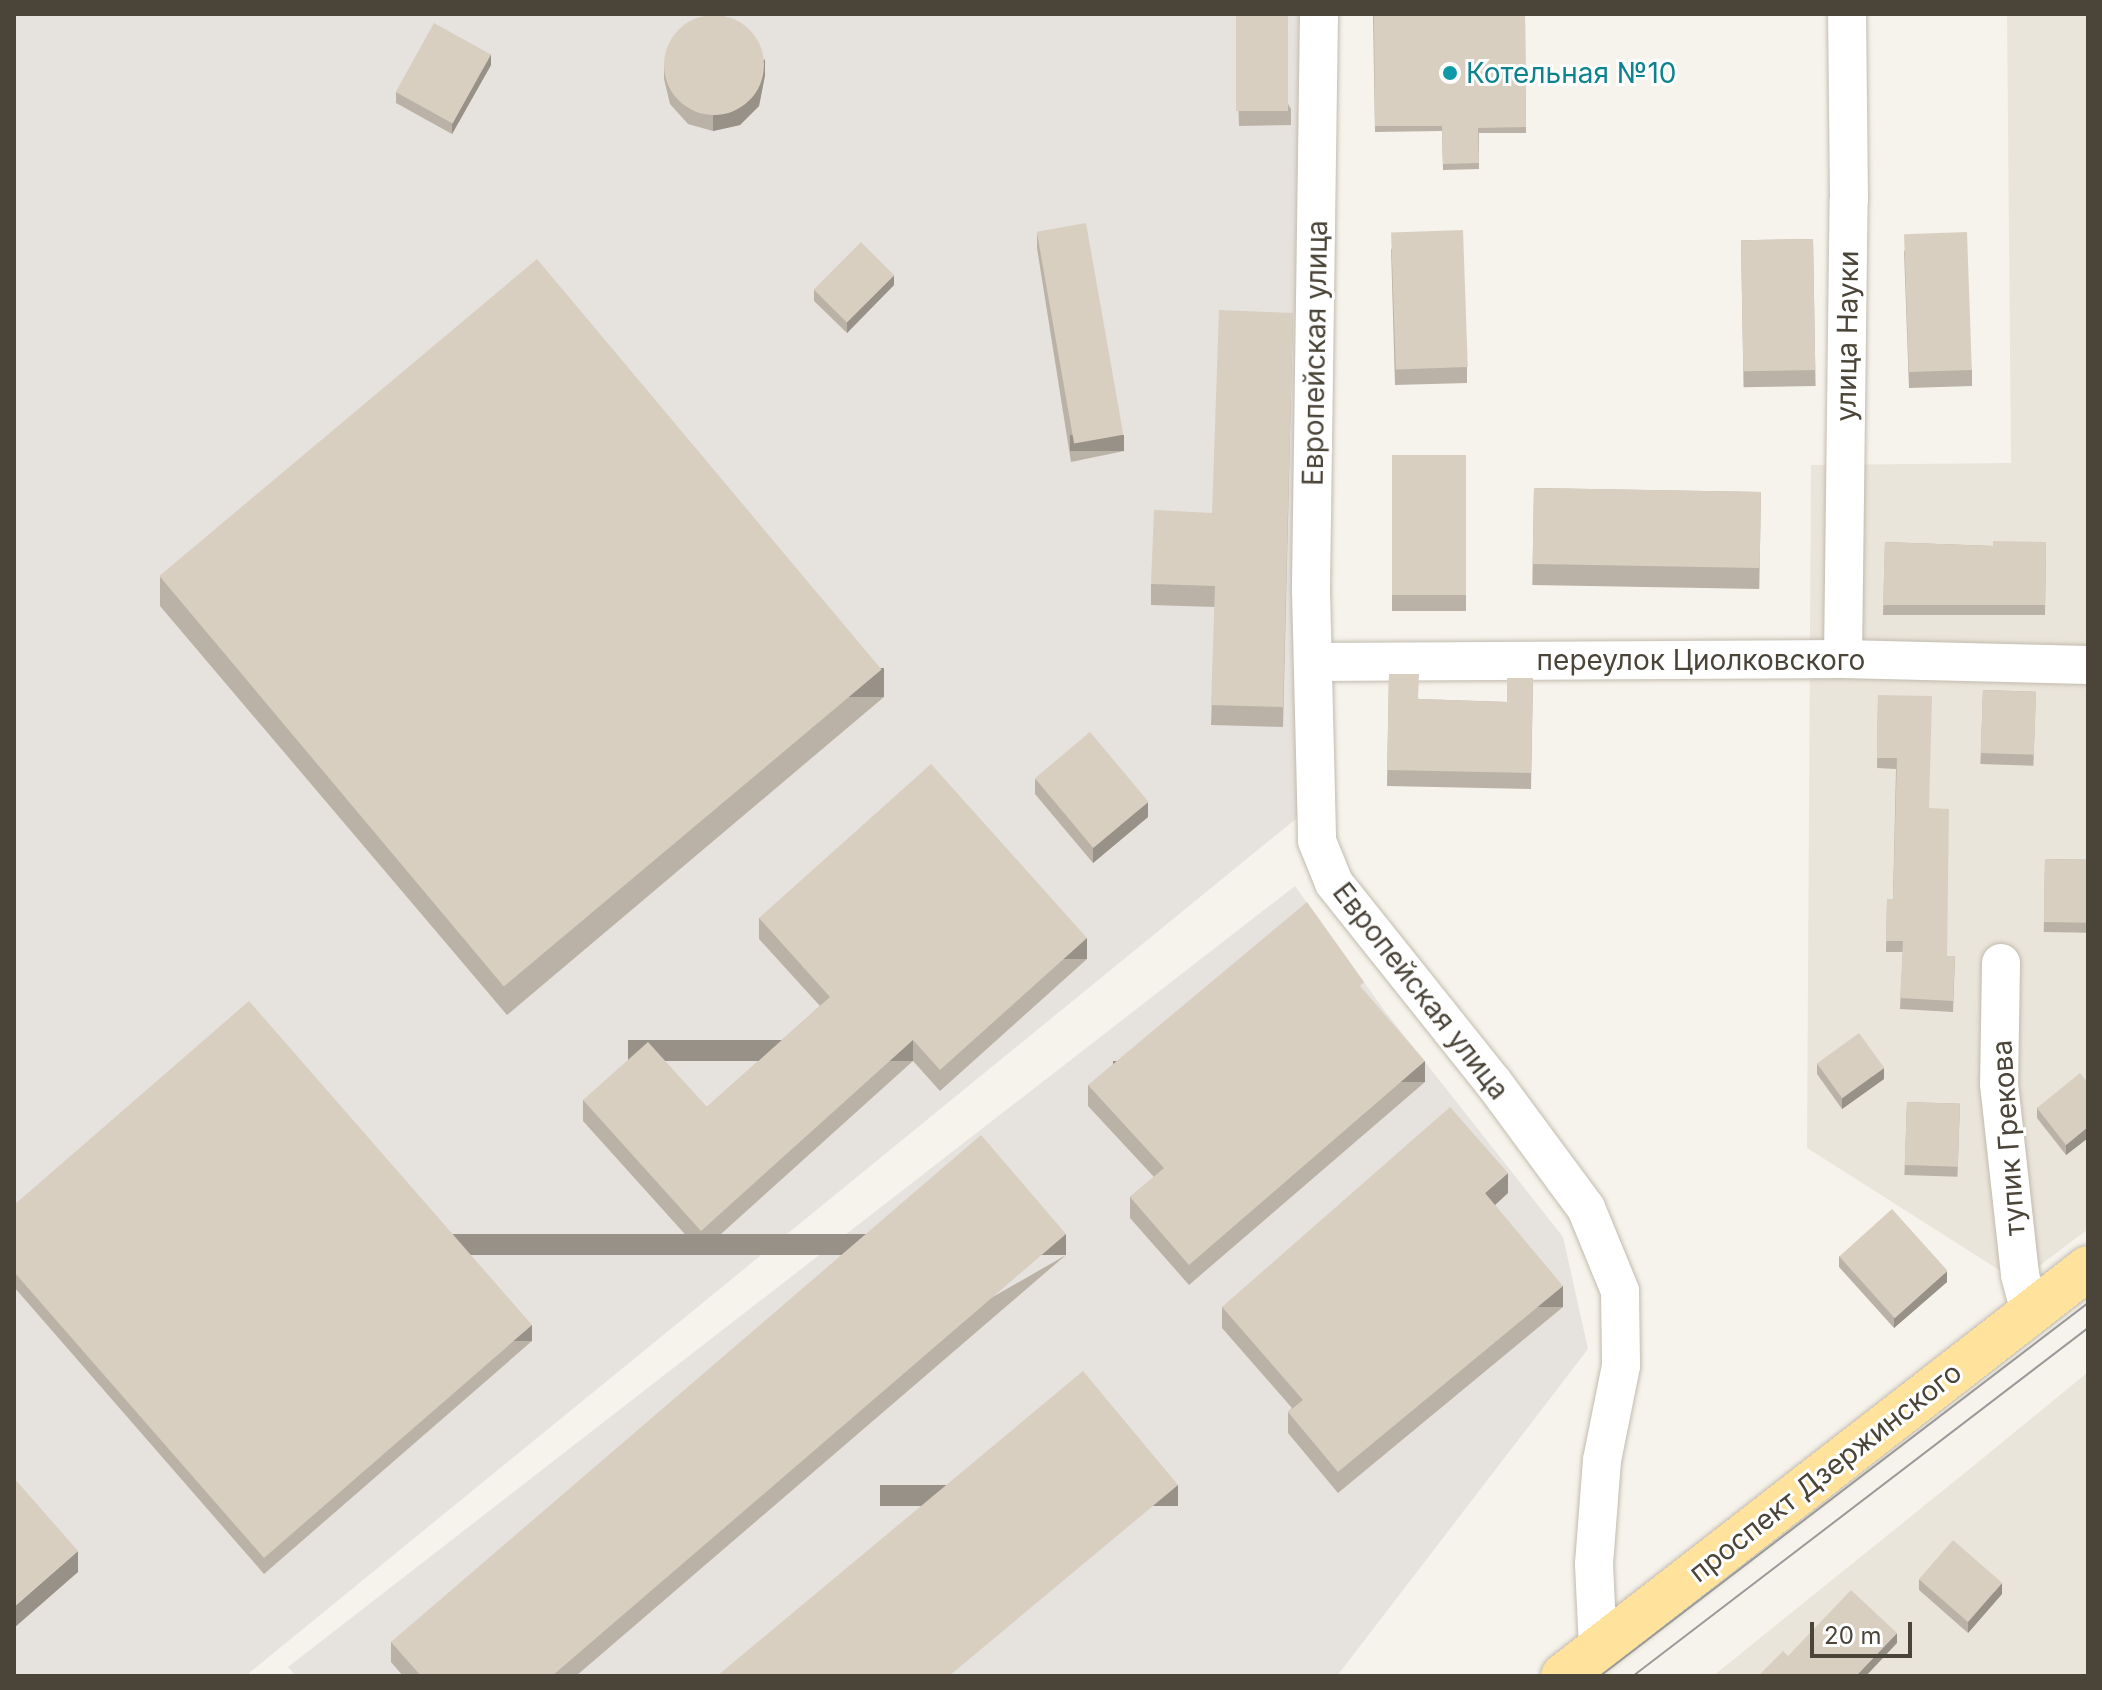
<!DOCTYPE html>
<meta charset="utf-8">
<style>
body{margin:0}
#map{position:relative;width:2102px;height:1690px;overflow:hidden;background:#f6f3ec;font-family:Inter,sans-serif}
div>[style]{position:absolute}
[style*='--x']{left:calc(var(--x)*1px);top:calc(var(--y)*1px);width:calc(var(--w)*1px);rotate:calc(var(--a)*1deg)}
.residential>*{inset:0;background:#eae5da}
.industrial>*{inset:0;background:#e6e2dd}
.roads{filter:drop-shadow(0 0 2px #c2bbae) drop-shadow(0 0 2px #c2bbae)}
.minor>*{height:38px;margin:-19px;padding:0 19px;transform-origin:19px;border-radius:19px;background:#fff}
.major>*{height:44px;margin:-22px;padding:0 22px;transform-origin:22px;border-radius:22px;background:#ffe39c}
.tram>*{height:2px;margin:-1px;padding:0 1px;transform-origin:1px;border-radius:1px;background:#9a9a9a}
.wall>*{inset:0;background:#bab2a6;transform-origin:0 0}
.shaded-wall>*{inset:0;background:#979187;transform-origin:0 0}
.building>*{inset:0;background:#d8cfc1;transform-origin:0 0}
.round{border-radius:50%}
.dots>*{width:22px;height:22px;translate:-50% -50%;box-sizing:border-box;border:4px solid #fff;border-radius:50%}
span{translate:-50% -50%;white-space:nowrap;text-align:center;line-height:1.15;-webkit-text-stroke:6px #fff;paint-order:stroke}
.culture-label{font-size:28px;color:#0d838f}
.left{translate:0 -50%;text-align:left}
.street-label{font-size:28px;color:#4b4439}
.frame{position:absolute;inset:0;border:16px solid #4b4439;pointer-events:none}
.scale{position:absolute;left:1810px;top:1622px;width:102px;height:36px;box-sizing:border-box;border:4px solid #4b4439;border-top:0;padding-left:10px;font-size:24px;line-height:28px;white-space:nowrap;color:#4b4439;-webkit-text-stroke:6px #fff;paint-order:stroke}
</style>
<div id="map">
<div class="residential">
<div style="clip-path:polygon(2007px 14px,2088px 14px,2088px 1229px,2018px 1282px,1807px 1148px,1811px 465px,2011px 463px)"></div>
<div style="clip-path:polygon(2088px 1372px,2088px 1676px,1713px 1676px,1977px 1463px)"></div>
</div>
<div class="industrial">
<div style="clip-path:polygon(14px 14px,1302px 14px,1308px 809px,249px 1673px,251px 1676px,14px 1676px)"></div>
<div style="clip-path:polygon(1295px 886px,1384px 1010px,1563px 1237px,1588px 1349px,1337px 1676px,296px 1676px,288px 1667px)"></div>
</div>
<div class="roads">
<div class="minor">
<div style="--x:1319;--y:14;--w:576;--a:90.8"></div>
<div style="--x:1311;--y:590;--w:251;--a:88.6"></div>
<div style="--x:1317;--y:841;--w:45;--a:68"></div>
<div style="--x:1334;--y:883;--w:255;--a:51.4"></div>
<div style="--x:1493;--y:1082;--w:157;--a:53.6"></div>
<div style="--x:1586;--y:1208;--w:90;--a:67.7"></div>
<div style="--x:1620;--y:1291;--w:75;--a:89.2"></div>
<div style="--x:1621;--y:1366;--w:96;--a:101.4"></div>
<div style="--x:1602;--y:1460;--w:104;--a:94.4"></div>
<div style="--x:1594;--y:1564;--w:85;--a:87.3"></div>
<div style="--x:1843;--y:659;--w:459;--a:-89.3"></div>
<div style="--x:1849;--y:200;--w:186;--a:-90.6"></div>
<div style="--x:1313;--y:662;--w:530;--a:-0.32"></div>
<div style="--x:1843;--y:659;--w:245;--a:1.4"></div>
<div style="--x:2001;--y:963;--w:121;--a:90.9"></div>
<div style="--x:1999;--y:1084;--w:192;--a:83.7"></div>
<div style="--x:2020;--y:1275;--w:38;--a:75"></div>
</div>
<div class="major">
<div style="--x:1563;--y:1676;--w:665;--a:-37.85"></div>
</div>
</div>
<div class="tram">
<div style="--x:1600;--y:1676;--w:614;--a:-37.39"></div>
<div style="--x:1633;--y:1676;--w:573;--a:-37.41"></div>
</div>
<div class="wall">
<div style="clip-path:polygon(1236px 14px,1291px 109px,1291px 125px,1239px 126px)"></div>
<div style="clip-path:polygon(1373px 14px,1525px 14px,1526px 133px,1479px 133px,1479px 169px,1443px 170px,1442px 131px,1375px 132px)"></div>
<div style="clip-path:polygon(664px 63px,765px 75px,759px 106px,740px 125px,713px 131px,688px 124px,670px 104px,664px 79px)"></div>
<div style="clip-path:polygon(491px 65px,452px 134px,396px 103px,396px 92px)"></div>
<div style="clip-path:polygon(1037px 233px,1124px 451px,1071px 462px,1037px 248px)"></div>
<div style="left:1813px;top:239px;width:147px;height:72px;rotate:89deg"></div>
<div style="clip-path:polygon(1391px 248px,1467px 367px,1467px 383px,1395px 385px)"></div>
<div style="clip-path:polygon(1904px 250px,1972px 370px,1972px 386px,1909px 388px)"></div>
<div style="clip-path:polygon(894px 285px,847px 333px,814px 301px,814px 290px)"></div>
<div style="clip-path:polygon(1293px 313px,1283px 727px,1211px 725px,1215px 607px,1151px 605px,1151px 584px,1212px 513px)"></div>
<div style="left:1466px;top:455px;width:156px;height:74px;rotate:90deg"></div>
<div style="left:1534px;top:488px;width:227px;height:97px;rotate:1deg"></div>
<div style="clip-path:polygon(1885px 542px,1993px 546px,2046px 542px,2045px 615px,1883px 615px)"></div>
<div style="clip-path:polygon(160px 576px,884px 697px,507px 1015px,160px 606px)"></div>
<div style="clip-path:polygon(1389px 674px,1419px 699px,1507px 702px,1533px 678px,1531px 789px,1387px 786px)"></div>
<div style="left:1983px;top:690px;width:53px;height:74px;rotate:2deg"></div>
<div style="clip-path:polygon(1878px 695px,1929px 808px,1947px 956px,1955px 956px,1953px 1012px,1900px 1009px,1903px 952px,1886px 952px,1887px 899px,1893px 899px,1896px 769px,1877px 768px)"></div>
<div style="clip-path:polygon(1035px 779px,1148px 817px,1093px 863px,1035px 794px)"></div>
<div style="left:2045px;top:859px;width:43px;height:73px;rotate:1deg"></div>
<div style="clip-path:polygon(759px 918px,1087px 959px,940px 1091px,913px 1061px,701px 1252px,583px 1121px,583px 1100px,707px 1107px,820px 1006px,759px 939px)"></div>
<div style="clip-path:polygon(1364px 991px,1425px 1082px,1189px 1285px,1130px 1218px,1130px 1197px,1154px 1177px,1088px 1106px,1088px 1085px)"></div>
<div style="clip-path:polygon(1817px 1063px,1884px 1079px,1842px 1109px,1817px 1074px)"></div>
<div style="clip-path:polygon(2088px 1083px,2088px 1138px,2066px 1155px,2037px 1118px,2037px 1108px)"></div>
<div style="left:1907px;top:1102px;width:53px;height:73px;rotate:2deg"></div>
<div style="clip-path:polygon(1508px 1193px,1495px 1205px,1563px 1307px,1338px 1493px,1288px 1433px,1288px 1412px,1292px 1408px,1222px 1328px,1222px 1307px)"></div>
<div style="clip-path:polygon(14px 1205px,532px 1341px,264px 1574px,14px 1287px)"></div>
<div style="clip-path:polygon(1066px 1255px,576px 1676px,403px 1676px,391px 1662px,391px 1642px)"></div>
<div style="clip-path:polygon(1839px 1256px,1947px 1282px,1894px 1328px,1839px 1267px)"></div>
<div style="clip-path:polygon(1919px 1579px,2002px 1594px,1968px 1633px,1919px 1590px)"></div>
</div>
<div class="shaded-wall">
<div style="clip-path:polygon(491px 54px,491px 65px,452px 134px,452px 124px)"></div>
<div style="clip-path:polygon(765px 59px,765px 75px,759px 106px,740px 125px,713px 131px,713px 116px)"></div>
<div style="clip-path:polygon(894px 275px,894px 285px,847px 333px,847px 322px)"></div>
<div style="left:1124px;top:435px;width:16px;height:54px;rotate:90deg"></div>
<div style="left:884px;top:668px;width:29px;height:493px;rotate:90deg"></div>
<div style="clip-path:polygon(1148px 802px,1148px 817px,1093px 863px,1093px 847px)"></div>
<div style="left:1087px;top:938px;width:21px;height:198px;rotate:90deg"></div>
<div style="left:913px;top:1040px;width:21px;height:285px;rotate:90deg"></div>
<div style="left:1425px;top:1061px;width:21px;height:312px;rotate:90deg"></div>
<div style="clip-path:polygon(1884px 1068px,1884px 1079px,1842px 1109px,1842px 1098px)"></div>
<div style="clip-path:polygon(2088px 1127px,2088px 1138px,2066px 1155px,2066px 1145px)"></div>
<div style="clip-path:polygon(1508px 1173px,1508px 1193px,1485px 1214px,1485px 1193px)"></div>
<div style="left:1066px;top:1234px;width:21px;height:678px;rotate:90deg"></div>
<div style="clip-path:polygon(1947px 1271px,1947px 1282px,1894px 1328px,1894px 1318px)"></div>
<div style="left:1563px;top:1286px;width:21px;height:292px;rotate:90deg"></div>
<div style="left:532px;top:1325px;width:16px;height:355px;rotate:90deg"></div>
<div style="left:1178px;top:1485px;width:21px;height:298px;rotate:90deg"></div>
<div style="clip-path:polygon(78px 1551px,78px 1572px,14px 1628px,14px 1607px)"></div>
<div style="clip-path:polygon(2002px 1583px,2002px 1594px,1968px 1633px,1968px 1622px)"></div>
<div style="clip-path:polygon(1897px 1633px,1897px 1643px,1866px 1676px,1856px 1676px)"></div>
</div>
<div class="building">
<div style="left:1236px;top:14px;width:52px;height:97px"></div>
<div style="clip-path:polygon(1374px 14px,1525px 14px,1526px 127px,1478px 128px,1479px 163px,1443px 164px,1442px 126px,1375px 126px)"></div>
<div class="round" style="left:664px;top:15px;width:100px;height:100px"></div>
<div style="left:434px;top:23px;width:65px;height:79px;rotate:29deg"></div>
<div style="left:1086px;top:223px;width:215px;height:50px;rotate:80deg"></div>
<div style="left:1463px;top:230px;width:137px;height:72px;rotate:88deg"></div>
<div style="left:1967px;top:232px;width:138px;height:63px;rotate:88deg"></div>
<div style="left:1813px;top:239px;width:131px;height:72px;rotate:89deg"></div>
<div style="left:861px;top:242px;width:47px;height:67px;rotate:45deg"></div>
<div style="left:537px;top:259px;width:536px;height:493px;rotate:50deg"></div>
<div style="clip-path:polygon(1219px 310px,1293px 313px,1283px 707px,1211px 705px,1215px 586px,1151px 584px,1154px 510px,1212px 513px)"></div>
<div style="left:1466px;top:455px;width:140px;height:74px;rotate:90deg"></div>
<div style="left:1534px;top:488px;width:227px;height:76px;rotate:1deg"></div>
<div style="clip-path:polygon(1993px 541px,2046px 542px,2045px 605px,1883px 605px,1885px 542px,1993px 546px)"></div>
<div style="clip-path:polygon(1389px 674px,1419px 674px,1418px 699px,1507px 702px,1507px 678px,1533px 678px,1531px 773px,1387px 770px)"></div>
<div style="left:1983px;top:690px;width:53px;height:63px;rotate:2deg"></div>
<div style="clip-path:polygon(1878px 695px,1932px 696px,1929px 808px,1949px 809px,1947px 956px,1955px 956px,1953px 1001px,1900px 998px,1903px 941px,1886px 941px,1887px 899px,1893px 899px,1897px 758px,1877px 758px)"></div>
<div style="left:1090px;top:732px;width:91px;height:72px;rotate:50deg"></div>
<div style="clip-path:polygon(931px 764px,1087px 938px,940px 1070px,913px 1040px,701px 1231px,583px 1100px,648px 1042px,707px 1107px,830px 997px,759px 918px)"></div>
<div style="left:2045px;top:859px;width:43px;height:63px;rotate:1deg"></div>
<div style="clip-path:polygon(1307px 902px,1364px 982px,1360px 986px,1425px 1061px,1189px 1265px,1130px 1197px,1164px 1168px,1088px 1085px)"></div>
<div style="clip-path:polygon(249px 1001px,532px 1325px,264px 1558px,14px 1272px,14px 1205px)"></div>
<div style="left:1859px;top:1033px;width:43px;height:52px;rotate:54deg"></div>
<div style="clip-path:polygon(2080px 1073px,2088px 1083px,2088px 1127px,2066px 1145px,2037px 1108px)"></div>
<div style="left:1907px;top:1102px;width:53px;height:63px;rotate:2deg"></div>
<div style="clip-path:polygon(1450px 1107px,1508px 1173px,1485px 1193px,1563px 1286px,1338px 1472px,1288px 1412px,1303px 1400px,1222px 1307px)"></div>
<div style="clip-path:polygon(981px 1135px,1066px 1234px,552px 1676px,421px 1676px,391px 1642px)"></div>
<div style="left:1892px;top:1209px;width:83px;height:71px;rotate:48deg"></div>
<div style="clip-path:polygon(1083px 1371px,1178px 1485px,949px 1676px,717px 1676px)"></div>
<div style="clip-path:polygon(14px 1478px,78px 1551px,14px 1607px)"></div>
<div style="left:1953px;top:1540px;width:65px;height:52px;rotate:41deg"></div>
<div style="clip-path:polygon(1851px 1590px,1897px 1633px,1856px 1676px,1758px 1676px,1783px 1651px,1788px 1656px)"></div>
</div>
<div class="dots">
<div style="left:1450px;top:73px;background:#0f9aa8"></div>
</div>
<div class="culture-label">
<span class="left" style="left:1466px;top:73px">Котельная №10</span>
</div>
<div class="street-label">
<span style="left:1847px;top:336px;rotate:-89deg">улица Науки</span>
<span style="left:1315px;top:353px;rotate:-89deg">Европейская улица</span>
<span style="left:1701px;top:660px">переулок Циолковского</span>
<span style="left:1421px;top:991px;rotate:52deg">Европейская улица</span>
<span style="left:2008px;top:1138px;rotate:-94deg">тупик Грекова</span>
<span style="left:1825px;top:1472px;rotate:-38deg">проспект Дзержинского</span>
</div>
<div class="frame"></div>
<div class="scale">20 m</div>
</div>
